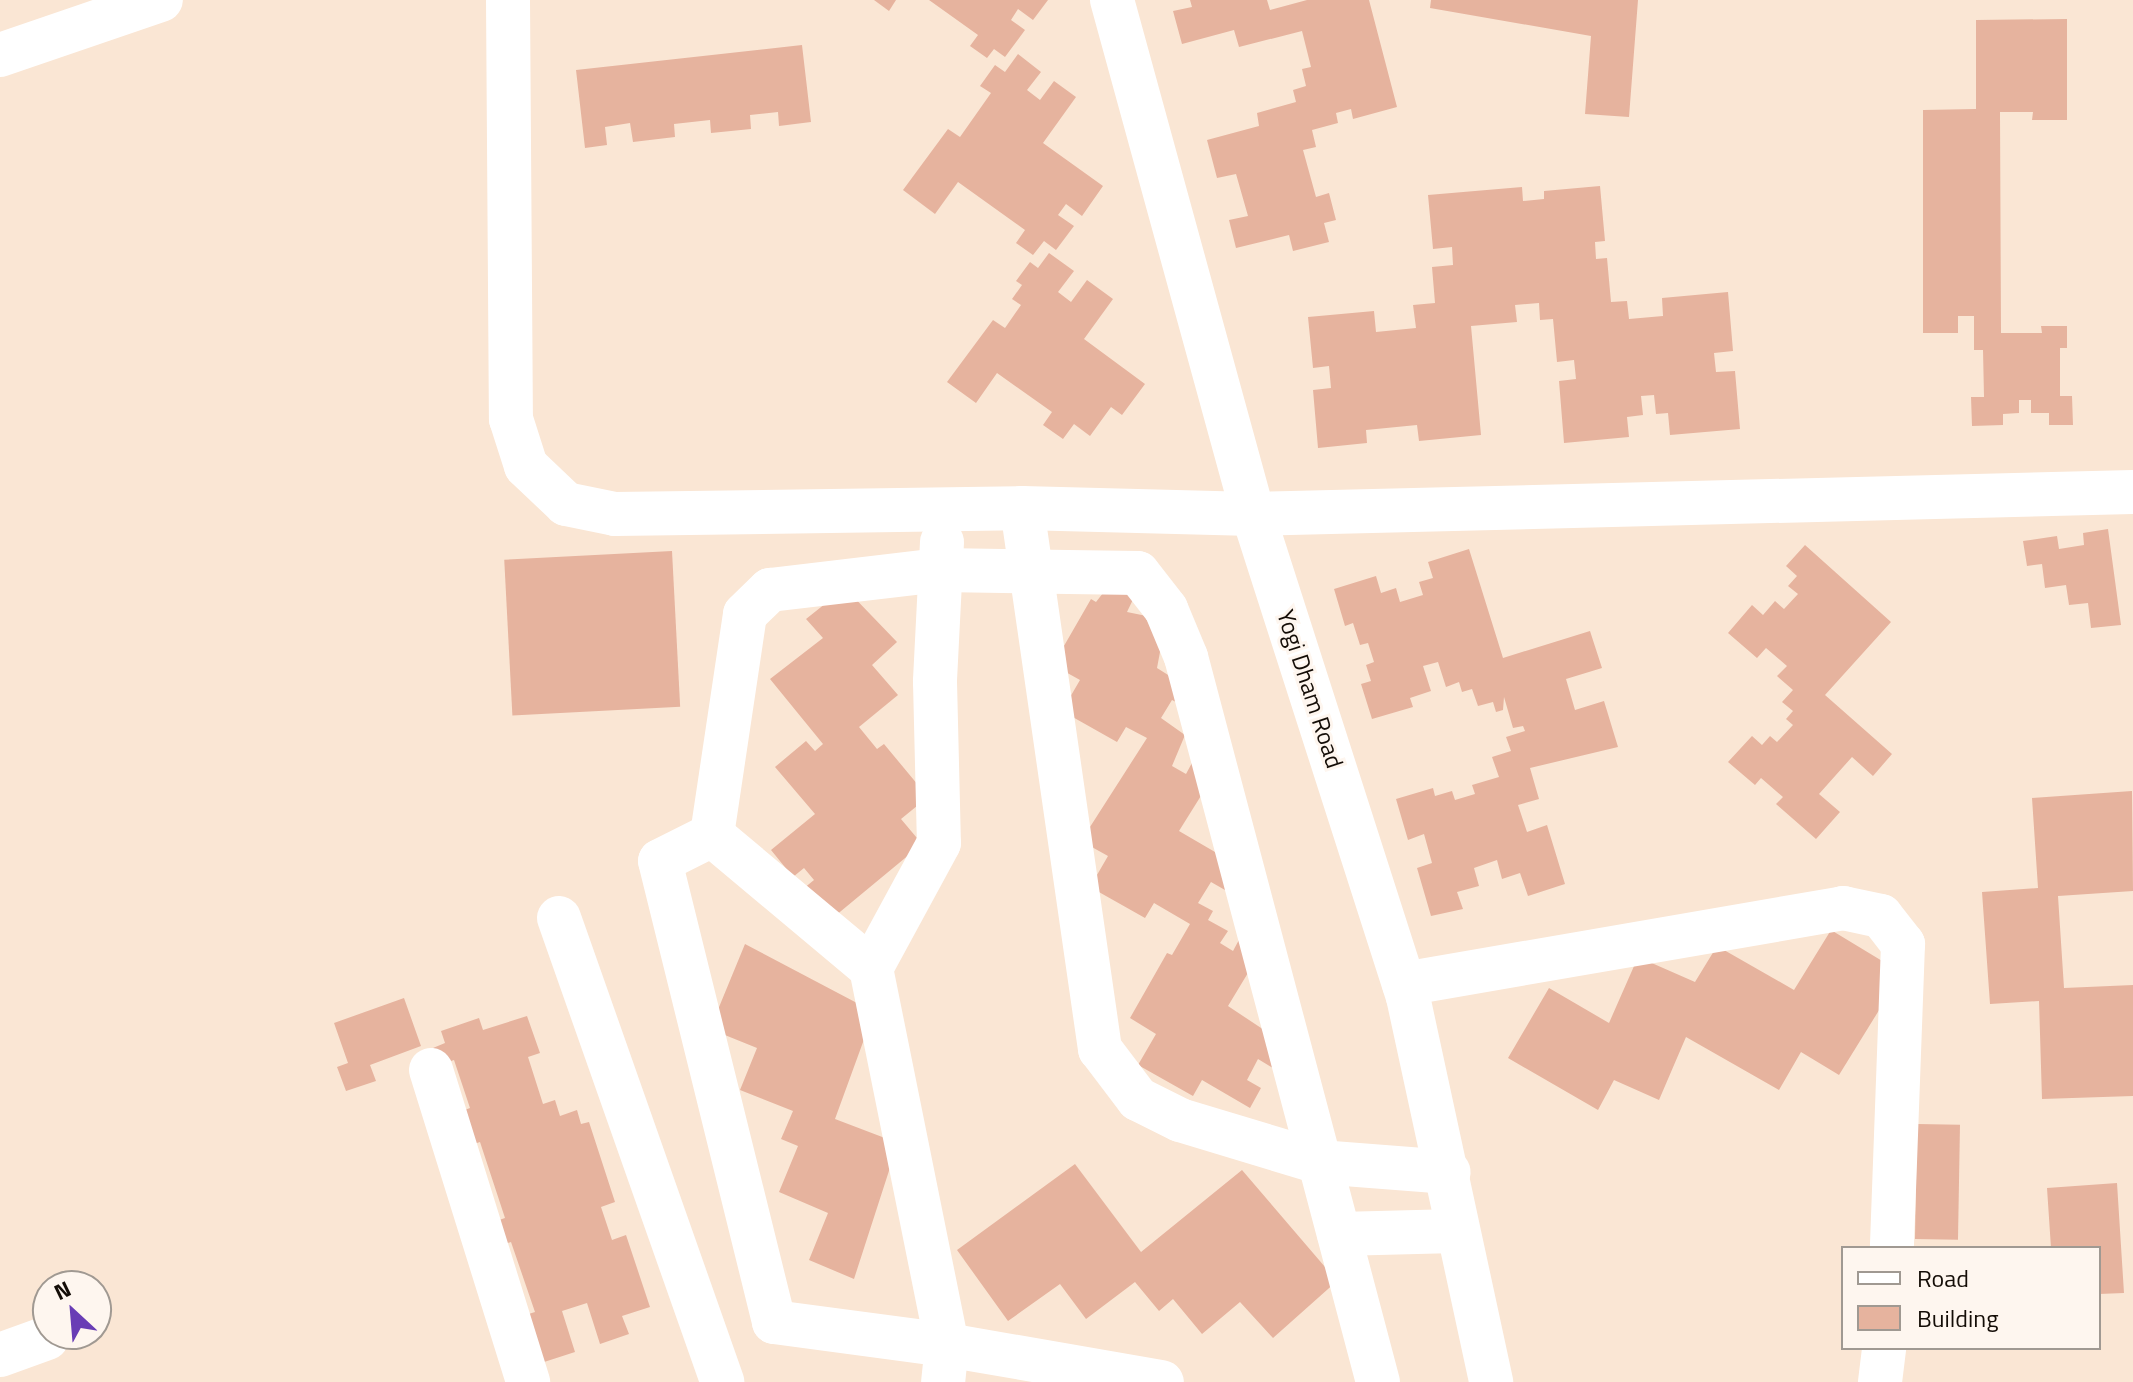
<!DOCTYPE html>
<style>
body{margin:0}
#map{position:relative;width:2133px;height:1382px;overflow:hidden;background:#fae6d4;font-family:"Titillium Web",sans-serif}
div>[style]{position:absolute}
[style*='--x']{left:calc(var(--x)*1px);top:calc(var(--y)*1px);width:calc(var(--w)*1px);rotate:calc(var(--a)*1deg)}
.building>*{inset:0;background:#e6b39e;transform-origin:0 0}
.minor>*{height:44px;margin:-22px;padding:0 22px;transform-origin:22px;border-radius:22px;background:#fff}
span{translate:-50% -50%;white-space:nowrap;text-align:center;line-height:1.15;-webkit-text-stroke:6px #fef6ef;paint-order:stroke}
.street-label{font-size:24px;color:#140d07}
.legend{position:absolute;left:1841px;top:1246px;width:260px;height:104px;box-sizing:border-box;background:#fef6ef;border:2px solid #a09992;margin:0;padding:10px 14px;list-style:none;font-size:24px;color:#140d07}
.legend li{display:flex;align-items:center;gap:16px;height:40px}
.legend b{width:40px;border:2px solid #a09992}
.north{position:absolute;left:32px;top:1270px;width:80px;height:80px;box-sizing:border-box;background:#fef6ef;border:2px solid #a09992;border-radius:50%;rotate:334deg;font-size:22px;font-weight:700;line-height:32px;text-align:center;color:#140d07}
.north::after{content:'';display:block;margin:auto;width:28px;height:36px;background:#693db5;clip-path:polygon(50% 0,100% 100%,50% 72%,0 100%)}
</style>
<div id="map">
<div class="building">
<div style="clip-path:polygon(874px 0,896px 0,889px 11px)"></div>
<div style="clip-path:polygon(929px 0,1048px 0,1033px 20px,1018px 9px,1011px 20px,1025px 30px,1005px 57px,994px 49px,987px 58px,970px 46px,978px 35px)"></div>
<div style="clip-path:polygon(1190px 0,1267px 0,1270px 10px,1307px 0,1369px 0,1397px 107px,1353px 119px,1351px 109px,1336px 113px,1338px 123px,1312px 130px,1316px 147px,1303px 150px,1316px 197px,1329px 193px,1336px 220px,1324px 223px,1329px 242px,1293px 251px,1289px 235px,1236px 248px,1229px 220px,1248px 216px,1236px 174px,1217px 178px,1207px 140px,1259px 126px,1257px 113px,1296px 102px,1293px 90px,1306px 86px,1302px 69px,1311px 67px,1302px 31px,1239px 47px,1234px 30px,1182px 44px,1173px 11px,1192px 7px)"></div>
<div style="clip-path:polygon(1431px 0,1638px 0,1629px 117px,1585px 114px,1591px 36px,1430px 8px)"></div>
<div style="clip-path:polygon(2067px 19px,2067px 120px,2032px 120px,2033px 112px,2000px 112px,2001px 333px,2042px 333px,2041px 326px,2067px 326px,2067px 348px,2060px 348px,2060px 396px,2072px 396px,2073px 425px,2049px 425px,2049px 413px,2031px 413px,2031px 400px,2019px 400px,2019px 413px,2003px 414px,2003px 425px,1972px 426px,1971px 397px,1984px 397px,1983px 350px,1974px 350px,1974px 316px,1958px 316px,1958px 333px,1923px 333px,1923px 110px,1976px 109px,1976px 20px)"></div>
<div style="clip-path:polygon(802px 45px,811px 122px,779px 126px,778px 112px,750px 115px,751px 129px,711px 133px,710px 120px,674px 124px,675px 137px,633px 142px,630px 123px,605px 127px,607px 145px,585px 148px,576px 70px)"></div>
<div style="clip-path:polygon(1018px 54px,1041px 72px,1027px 90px,1040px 100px,1054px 81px,1076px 97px,1043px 143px,1103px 186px,1082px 216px,1066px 204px,1058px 215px,1074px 226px,1056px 250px,1044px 241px,1033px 255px,1016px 243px,1025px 230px,958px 182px,935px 214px,903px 190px,948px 129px,960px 137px,991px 93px,980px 86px,995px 65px,1005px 72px)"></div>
<div style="clip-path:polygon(1600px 186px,1605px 241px,1595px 242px,1596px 259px,1607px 258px,1611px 302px,1627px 301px,1629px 319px,1663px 316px,1662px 298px,1728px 292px,1733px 351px,1714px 353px,1716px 372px,1735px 371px,1740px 429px,1670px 435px,1668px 413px,1656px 414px,1654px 395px,1641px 396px,1643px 415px,1627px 417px,1629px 437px,1564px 443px,1559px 381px,1576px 379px,1574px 360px,1557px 362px,1553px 319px,1540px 320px,1539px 303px,1515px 305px,1517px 322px,1471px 326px,1481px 435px,1419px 441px,1417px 425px,1366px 430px,1367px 443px,1318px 448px,1313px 390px,1331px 388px,1329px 366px,1313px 368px,1308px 317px,1374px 311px,1376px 332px,1416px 328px,1413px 305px,1435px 303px,1432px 267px,1453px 265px,1452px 247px,1433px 249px,1428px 195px,1522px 187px,1523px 201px,1544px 199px,1544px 191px)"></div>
<div style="clip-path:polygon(1049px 253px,1074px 271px,1058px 292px,1071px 302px,1087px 280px,1113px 299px,1084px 339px,1145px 384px,1122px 415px,1111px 407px,1090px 436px,1074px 424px,1063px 439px,1043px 425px,1052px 412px,997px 373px,976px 403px,947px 382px,993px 320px,1005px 328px,1021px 305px,1012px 299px,1022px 285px,1016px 281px,1030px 262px,1038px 268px)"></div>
<div style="clip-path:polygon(2108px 529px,2121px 625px,2091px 628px,2088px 603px,2069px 605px,2066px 585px,2045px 588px,2042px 564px,2027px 566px,2023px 541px,2057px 536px,2059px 549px,2084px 545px,2083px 533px)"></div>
<div style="clip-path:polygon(1805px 545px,1891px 622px,1825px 695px,1892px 754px,1873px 776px,1852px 757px,1819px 794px,1840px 812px,1816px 839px,1776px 804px,1783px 797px,1761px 778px,1755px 785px,1728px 762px,1752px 736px,1762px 745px,1770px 736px,1777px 742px,1793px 725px,1786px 719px,1793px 711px,1782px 702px,1793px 690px,1777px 676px,1787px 666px,1766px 648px,1757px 658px,1728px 633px,1752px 605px,1763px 615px,1775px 601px,1784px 609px,1798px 594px,1788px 586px,1797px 576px,1786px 566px)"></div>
<div style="clip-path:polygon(1469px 549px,1503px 658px,1590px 631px,1602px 668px,1566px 679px,1575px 710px,1604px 701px,1618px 747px,1530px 768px,1539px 799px,1518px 805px,1527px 832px,1547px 825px,1565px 884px,1528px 896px,1520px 873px,1502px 879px,1497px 860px,1474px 868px,1479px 886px,1457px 892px,1463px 909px,1431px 916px,1417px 868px,1432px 863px,1424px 834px,1408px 840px,1396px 799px,1433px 788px,1435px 796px,1452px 791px,1455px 800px,1475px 794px,1472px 785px,1499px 777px,1492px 757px,1511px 751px,1506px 737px,1525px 731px,1523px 726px,1513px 728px,1504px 697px,1503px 710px,1496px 712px,1493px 702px,1478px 706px,1472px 689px,1462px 692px,1459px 682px,1446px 687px,1438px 662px,1423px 666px,1431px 691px,1410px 698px,1413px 707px,1372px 719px,1361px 684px,1371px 681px,1366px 665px,1374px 662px,1368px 643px,1360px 645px,1353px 623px,1345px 626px,1334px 589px,1376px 576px,1381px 593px,1396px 588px,1400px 602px,1423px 595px,1419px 582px,1433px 578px,1428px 562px)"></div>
<div style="left:672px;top:551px;width:156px;height:168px;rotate:87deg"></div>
<div style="clip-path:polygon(1114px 579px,1138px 589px,1127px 612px,1166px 620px,1157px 668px,1192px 690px,1186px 707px,1172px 700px,1161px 718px,1185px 735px,1172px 766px,1186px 774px,1193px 761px,1214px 775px,1179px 831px,1239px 866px,1225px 890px,1211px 882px,1198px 903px,1213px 911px,1208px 920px,1228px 931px,1220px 943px,1233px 951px,1240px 938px,1260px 953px,1228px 1006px,1285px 1044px,1273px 1068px,1258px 1059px,1247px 1080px,1261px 1088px,1250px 1108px,1202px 1080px,1193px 1096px,1138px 1065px,1156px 1034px,1130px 1018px,1167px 953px,1172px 955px,1190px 924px,1154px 903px,1145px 918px,1090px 887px,1108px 856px,1081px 841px,1147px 738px,1126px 727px,1117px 742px,1062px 711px,1080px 680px,1053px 665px,1091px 599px,1096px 602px)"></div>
<div style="clip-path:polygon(845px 588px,897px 642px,872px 665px,898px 695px,859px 727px,877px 749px,884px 744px,928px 797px,901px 819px,922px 844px,829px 921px,803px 889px,814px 880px,804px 868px,793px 877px,771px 850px,815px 814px,775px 767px,806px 741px,815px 751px,823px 744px,770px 679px,823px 638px,806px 619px)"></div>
<div style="clip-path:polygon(2132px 791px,2133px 891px,2058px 896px,2064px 988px,2133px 985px,2133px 1096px,2042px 1099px,2039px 1001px,1990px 1004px,1982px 892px,2038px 888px,2032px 798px)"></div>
<div style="clip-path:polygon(1831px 930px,1902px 973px,1839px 1075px,1801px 1052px,1779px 1090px,1686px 1037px,1659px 1100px,1614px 1080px,1598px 1110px,1508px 1058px,1549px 988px,1609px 1023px,1638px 957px,1695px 982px,1717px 946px,1794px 990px)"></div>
<div style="clip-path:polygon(745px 944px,874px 1012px,835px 1119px,898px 1143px,854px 1279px,809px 1260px,828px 1213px,779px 1192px,798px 1146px,781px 1139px,793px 1111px,740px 1090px,757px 1048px,710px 1029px)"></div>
<div style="clip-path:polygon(404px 998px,421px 1046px,370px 1065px,376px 1081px,346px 1091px,337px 1067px,348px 1063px,334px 1023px)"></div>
<div style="clip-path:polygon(527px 1016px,540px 1053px,528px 1057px,543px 1104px,555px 1100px,560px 1116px,577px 1110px,581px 1124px,589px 1122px,615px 1202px,601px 1207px,612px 1240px,626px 1235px,650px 1307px,622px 1316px,629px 1334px,600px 1344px,587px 1303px,562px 1311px,575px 1352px,541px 1363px,513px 1319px,535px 1312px,511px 1242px,498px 1246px,490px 1223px,505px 1218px,480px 1142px,465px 1147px,454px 1114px,470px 1108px,454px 1060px,439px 1065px,433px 1048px,445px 1043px,441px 1031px,479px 1018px,483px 1030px)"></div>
<div style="left:1917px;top:1124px;width:43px;height:115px;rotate:1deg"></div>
<div style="clip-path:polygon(1075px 1164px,1141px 1252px,1242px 1170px,1337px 1281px,1273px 1338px,1240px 1302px,1202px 1334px,1173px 1299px,1159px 1311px,1135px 1282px,1086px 1319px,1060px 1284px,1008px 1321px,957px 1250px)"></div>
<div style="clip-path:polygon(2117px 1183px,2124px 1293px,2099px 1294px,2099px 1248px,2051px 1248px,2047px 1188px)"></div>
</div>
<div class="minor">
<div style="--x:508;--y:0;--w:419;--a:89.6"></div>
<div style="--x:511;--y:419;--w:49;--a:72.3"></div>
<div style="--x:526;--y:466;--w:55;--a:43.5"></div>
<div style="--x:566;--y:504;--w:50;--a:11.5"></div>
<div style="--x:615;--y:514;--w:407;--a:-0.8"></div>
<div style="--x:1022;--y:508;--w:231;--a:1.5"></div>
<div style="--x:1253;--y:514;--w:880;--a:-1.43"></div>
<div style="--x:1112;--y:0;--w:533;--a:74.66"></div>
<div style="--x:1253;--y:514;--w:507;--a:72.21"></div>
<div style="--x:1408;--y:997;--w:394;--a:77.8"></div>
<div style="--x:0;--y:55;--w:170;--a:-18.9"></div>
<div style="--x:1022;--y:508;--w:547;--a:81.8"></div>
<div style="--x:1100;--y:1049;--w:63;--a:52.8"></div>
<div style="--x:1138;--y:1099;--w:47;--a:26.6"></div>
<div style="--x:1180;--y:1120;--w:145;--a:16.8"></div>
<div style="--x:1319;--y:1162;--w:130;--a:4.4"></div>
<div style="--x:942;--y:542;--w:140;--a:92.9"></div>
<div style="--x:935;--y:682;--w:161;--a:88.6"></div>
<div style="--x:939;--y:843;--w:142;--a:118.5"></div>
<div style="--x:871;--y:968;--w:385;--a:78.6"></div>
<div style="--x:947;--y:1345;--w:218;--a:9.8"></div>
<div style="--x:712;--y:835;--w:223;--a:-81.5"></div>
<div style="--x:745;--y:614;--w:35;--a:-44"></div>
<div style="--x:770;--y:590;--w:172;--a:-6.7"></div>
<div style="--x:941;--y:570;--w:197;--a:0.9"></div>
<div style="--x:1138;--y:573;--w:46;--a:52.1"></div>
<div style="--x:1166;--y:609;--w:52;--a:67.4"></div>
<div style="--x:1186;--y:657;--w:750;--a:75.17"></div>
<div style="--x:559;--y:918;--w:492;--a:70.6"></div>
<div style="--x:871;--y:968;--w:207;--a:-140.1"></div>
<div style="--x:712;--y:835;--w:58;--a:153.4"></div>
<div style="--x:660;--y:861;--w:475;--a:76.1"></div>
<div style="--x:774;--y:1322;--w:175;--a:7.6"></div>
<div style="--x:947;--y:1345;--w:37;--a:96"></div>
<div style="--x:1404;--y:984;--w:446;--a:-9.8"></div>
<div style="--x:1843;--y:908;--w:39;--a:12"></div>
<div style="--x:1881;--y:916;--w:36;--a:52"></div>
<div style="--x:1903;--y:944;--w:304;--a:92.1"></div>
<div style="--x:431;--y:1070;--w:327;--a:72.7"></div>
<div style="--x:1339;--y:1234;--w:117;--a:-1.5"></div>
<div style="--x:0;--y:1355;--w:50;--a:-19.9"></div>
<div style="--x:1880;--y:1382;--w:34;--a:-83"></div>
</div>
<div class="street-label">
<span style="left:1310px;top:689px;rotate:72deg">Yogi Dham Road</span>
</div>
<ul class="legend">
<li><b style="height:10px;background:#fff"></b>Road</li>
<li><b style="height:22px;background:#e6b39e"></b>Building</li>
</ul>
<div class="north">N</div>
</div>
